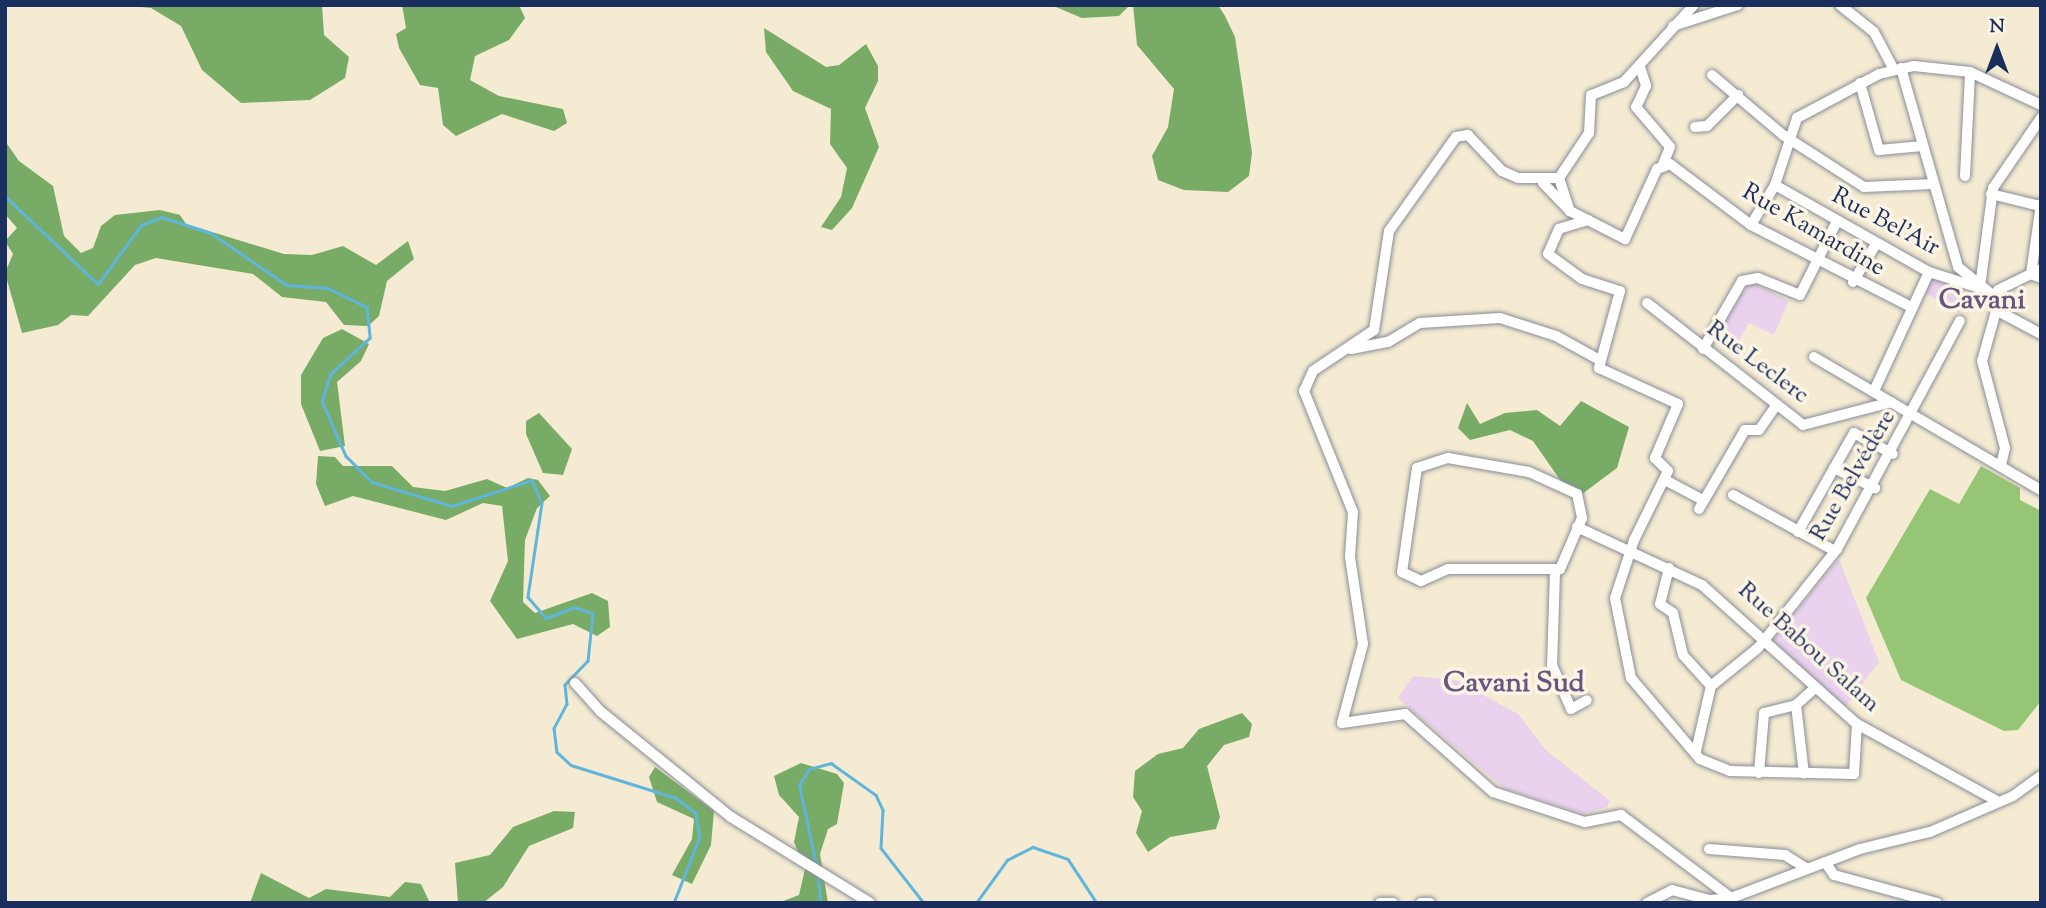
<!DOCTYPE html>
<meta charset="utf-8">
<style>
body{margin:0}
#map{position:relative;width:2046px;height:908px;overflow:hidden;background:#f5ebd2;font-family:"Sorts Mill Goudy",serif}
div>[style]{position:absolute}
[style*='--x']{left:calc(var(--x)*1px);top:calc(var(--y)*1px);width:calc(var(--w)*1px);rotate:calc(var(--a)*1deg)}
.built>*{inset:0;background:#ead1ed}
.green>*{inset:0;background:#96c675}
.forest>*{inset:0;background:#78ab66}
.stream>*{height:2.5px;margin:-1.25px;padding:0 1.25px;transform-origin:1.25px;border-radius:1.25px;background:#60b5dc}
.roads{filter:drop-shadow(0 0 2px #888d98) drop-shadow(0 0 2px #888d98)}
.minor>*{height:10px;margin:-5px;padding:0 5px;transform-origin:5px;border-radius:5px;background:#fff}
span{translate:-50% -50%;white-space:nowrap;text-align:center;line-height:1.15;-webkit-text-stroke:7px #fcf5e5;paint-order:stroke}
.street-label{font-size:24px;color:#1b2f5e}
.quarter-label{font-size:28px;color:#66567f;font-weight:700}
.frame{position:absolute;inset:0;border:7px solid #1b2f5e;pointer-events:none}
.north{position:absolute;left:1962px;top:14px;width:70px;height:70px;-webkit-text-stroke:5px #fcf5e5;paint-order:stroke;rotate:0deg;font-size:19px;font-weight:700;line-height:28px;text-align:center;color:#1b2f5e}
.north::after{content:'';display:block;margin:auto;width:24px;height:32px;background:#1b2f5e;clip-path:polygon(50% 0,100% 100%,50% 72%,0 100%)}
</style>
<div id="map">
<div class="built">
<div style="clip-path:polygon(1933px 277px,1964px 291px,1960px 313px,1923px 292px)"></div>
<div style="clip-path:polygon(1751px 282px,1789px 301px,1774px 335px,1749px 323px,1734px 348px,1713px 336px)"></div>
<div style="clip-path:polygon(1839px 559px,1879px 662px,1845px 707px,1772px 640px)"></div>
<div style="clip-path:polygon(1413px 676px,1456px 680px,1518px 714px,1546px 750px,1610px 801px,1607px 807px,1584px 814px,1505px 789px,1398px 698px)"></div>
</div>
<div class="green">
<div style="clip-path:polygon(1981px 466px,2020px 488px,2020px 500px,2041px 511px,2041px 701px,2018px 730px,2004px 731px,1901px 680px,1866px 598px,1930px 489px,1959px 504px)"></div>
</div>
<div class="forest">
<div style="clip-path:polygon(122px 5px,322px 5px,324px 35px,349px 57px,345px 78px,310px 100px,241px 103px,202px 70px,181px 26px,151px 8px)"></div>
<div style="clip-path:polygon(402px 5px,519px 5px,525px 18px,509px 40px,475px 56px,470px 80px,499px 96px,563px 109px,567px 123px,554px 131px,502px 114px,456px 136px,443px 125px,438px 88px,420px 85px,399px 48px,396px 34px,406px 28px)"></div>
<div style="clip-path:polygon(1051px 5px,1130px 5px,1119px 16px,1082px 18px)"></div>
<div style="clip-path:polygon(1133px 5px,1218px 5px,1225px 16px,1235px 37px,1252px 153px,1249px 176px,1228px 192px,1184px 190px,1158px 180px,1152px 156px,1168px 127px,1174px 89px,1137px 45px)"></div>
<div style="clip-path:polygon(764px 28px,826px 67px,839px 65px,866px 44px,878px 66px,878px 81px,865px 108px,879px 147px,852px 208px,832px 230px,821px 227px,841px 197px,847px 168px,830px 144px,831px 109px,793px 91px,766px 52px)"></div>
<div style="clip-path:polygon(5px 141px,19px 161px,53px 186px,64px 236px,81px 253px,93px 248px,101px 226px,115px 215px,160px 210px,180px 215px,186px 224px,284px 254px,312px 255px,343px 246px,376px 265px,408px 241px,414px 259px,387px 281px,379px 316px,368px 326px,344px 325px,326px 302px,282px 297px,253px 274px,156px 258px,135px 265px,88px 316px,71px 315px,58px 325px,22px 333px,5px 273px,13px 254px,5px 241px,17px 228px,5px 214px)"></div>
<div style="clip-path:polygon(342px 329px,369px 344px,361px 361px,337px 382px,345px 446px,320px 451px,301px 404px,301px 375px,323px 338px)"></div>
<div style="clip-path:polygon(1581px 401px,1629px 427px,1617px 468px,1574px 500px,1533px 441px,1510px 430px,1470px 440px,1458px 428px,1467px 403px,1480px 424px,1505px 413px,1537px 410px,1560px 426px)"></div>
<div style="clip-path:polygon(539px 413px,572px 449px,563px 475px,543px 473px,526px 434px,526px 421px)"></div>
<div style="clip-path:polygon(318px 456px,335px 457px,343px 466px,392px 466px,413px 487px,445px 491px,487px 479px,507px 488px,528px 478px,538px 480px,550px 496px,537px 508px,525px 540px,523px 602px,535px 613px,592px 593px,608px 601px,610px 627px,597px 636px,573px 624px,517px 639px,490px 601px,508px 561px,502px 506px,483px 503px,446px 520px,353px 496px,325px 506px,316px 484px)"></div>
<div style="clip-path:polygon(1242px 713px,1252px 724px,1249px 737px,1224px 745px,1207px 766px,1220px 817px,1216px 829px,1170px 837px,1148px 852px,1136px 833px,1142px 811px,1133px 797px,1135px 771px,1158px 754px,1183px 748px,1199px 729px)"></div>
<div style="clip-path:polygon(801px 763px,837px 774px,844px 783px,837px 824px,828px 829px,820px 854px,828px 903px,778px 903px,799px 895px,805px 869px,794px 842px,799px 817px,779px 795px,774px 776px)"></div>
<div style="clip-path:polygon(655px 767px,714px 811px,711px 845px,692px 884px,672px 875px,692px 839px,694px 819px,657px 802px,649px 777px)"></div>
<div style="clip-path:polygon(554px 811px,575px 812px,573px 828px,529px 846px,503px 887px,483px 903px,458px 903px,455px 863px,490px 855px,513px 827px)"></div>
<div style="clip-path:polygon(261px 873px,309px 898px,326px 889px,390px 897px,405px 882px,421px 884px,430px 903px,250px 903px)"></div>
</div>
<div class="stream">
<div style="--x:5;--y:196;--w:128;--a:43.4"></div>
<div style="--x:98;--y:284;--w:73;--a:-53.9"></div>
<div style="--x:141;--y:225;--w:22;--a:-21"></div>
<div style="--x:162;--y:217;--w:52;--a:18.1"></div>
<div style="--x:211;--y:233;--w:92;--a:34.4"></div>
<div style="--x:287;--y:285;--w:41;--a:4.2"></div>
<div style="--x:328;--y:288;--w:43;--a:26"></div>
<div style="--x:367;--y:307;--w:31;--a:84"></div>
<div style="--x:370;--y:338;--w:53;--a:137.3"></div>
<div style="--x:331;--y:374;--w:28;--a:108"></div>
<div style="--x:322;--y:401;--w:60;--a:66.4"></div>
<div style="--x:346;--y:456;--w:37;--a:45"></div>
<div style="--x:372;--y:482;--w:84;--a:16.7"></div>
<div style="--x:452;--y:506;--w:84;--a:-18"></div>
<div style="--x:532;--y:480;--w:25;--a:67"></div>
<div style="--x:542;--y:503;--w:95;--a:98.5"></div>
<div style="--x:528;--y:597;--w:28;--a:49"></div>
<div style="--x:546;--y:618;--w:30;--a:-21"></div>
<div style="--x:574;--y:607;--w:20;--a:18"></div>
<div style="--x:593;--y:613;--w:48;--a:95.9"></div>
<div style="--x:588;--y:661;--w:33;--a:134"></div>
<div style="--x:565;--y:685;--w:19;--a:84"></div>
<div style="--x:567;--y:704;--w:27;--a:118"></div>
<div style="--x:554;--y:728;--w:24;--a:83"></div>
<div style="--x:557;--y:752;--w:19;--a:43"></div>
<div style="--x:571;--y:765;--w:110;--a:17.4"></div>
<div style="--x:676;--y:798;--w:25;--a:37"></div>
<div style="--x:696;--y:813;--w:24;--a:81"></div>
<div style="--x:700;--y:837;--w:71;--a:111.5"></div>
<div style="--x:816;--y:865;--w:82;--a:-102"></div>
<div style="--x:799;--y:785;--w:19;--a:-58"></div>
<div style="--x:809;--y:769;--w:23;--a:-15"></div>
<div style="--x:831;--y:763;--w:55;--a:35.4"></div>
<div style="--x:876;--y:795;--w:17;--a:65"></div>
<div style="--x:883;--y:810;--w:38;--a:93"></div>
<div style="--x:881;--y:848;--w:70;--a:52"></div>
<div style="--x:818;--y:875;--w:28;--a:84"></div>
<div style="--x:976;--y:903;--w:53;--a:-54.2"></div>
<div style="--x:1007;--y:860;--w:29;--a:-27"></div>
<div style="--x:1033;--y:847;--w:37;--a:19"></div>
<div style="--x:1068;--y:859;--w:53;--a:56.6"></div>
</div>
<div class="roads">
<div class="minor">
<div style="--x:1694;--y:5;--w:104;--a:132.3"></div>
<div style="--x:1624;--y:82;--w:35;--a:158"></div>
<div style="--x:1591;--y:95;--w:38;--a:93"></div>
<div style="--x:1589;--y:133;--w:54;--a:123.7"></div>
<div style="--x:1559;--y:178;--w:41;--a:180"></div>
<div style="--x:1518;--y:178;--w:17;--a:-156"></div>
<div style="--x:1502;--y:171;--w:50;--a:-133.4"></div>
<div style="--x:1468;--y:135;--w:12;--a:171"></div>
<div style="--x:1456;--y:137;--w:115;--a:125.5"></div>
<div style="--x:1389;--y:231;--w:100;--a:98.6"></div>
<div style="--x:1374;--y:330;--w:73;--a:146.1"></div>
<div style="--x:1313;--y:371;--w:22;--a:114"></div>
<div style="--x:1304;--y:391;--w:131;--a:68"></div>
<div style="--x:1353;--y:512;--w:45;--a:93.8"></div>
<div style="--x:1350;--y:557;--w:88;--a:81.5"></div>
<div style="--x:1363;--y:644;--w:82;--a:104.9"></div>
<div style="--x:1342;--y:723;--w:64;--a:-8.1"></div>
<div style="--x:1405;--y:714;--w:118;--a:41.6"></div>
<div style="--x:1493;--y:792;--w:97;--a:18.1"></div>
<div style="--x:1585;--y:822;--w:37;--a:-11"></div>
<div style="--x:1621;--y:815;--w:138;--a:37"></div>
<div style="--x:1840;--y:5;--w:43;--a:38.5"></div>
<div style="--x:1874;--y:32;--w:43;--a:62.2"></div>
<div style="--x:1673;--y:26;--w:68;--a:-17.9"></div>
<div style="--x:1640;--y:67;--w:20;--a:72"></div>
<div style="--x:1646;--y:86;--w:23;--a:115"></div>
<div style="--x:1636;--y:107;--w:52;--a:49.6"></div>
<div style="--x:1670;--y:147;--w:18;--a:112"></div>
<div style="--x:1901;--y:68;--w:207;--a:74"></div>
<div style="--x:1958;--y:267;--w:46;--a:38.9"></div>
<div style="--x:1712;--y:75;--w:93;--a:40.2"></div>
<div style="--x:1783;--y:135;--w:96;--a:32.7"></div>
<div style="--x:1864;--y:187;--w:70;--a:-2.5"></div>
<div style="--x:1860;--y:83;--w:70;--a:74.2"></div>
<div style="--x:1879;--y:150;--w:44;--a:-5.2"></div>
<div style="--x:1695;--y:127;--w:12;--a:-5"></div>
<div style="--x:1707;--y:126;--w:44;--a:-45"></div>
<div style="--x:1965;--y:176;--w:104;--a:-87.2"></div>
<div style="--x:1559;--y:178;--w:35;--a:72"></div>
<div style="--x:1570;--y:211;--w:62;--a:27"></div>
<div style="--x:1625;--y:239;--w:77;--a:-65.4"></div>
<div style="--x:1657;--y:169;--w:14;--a:-21"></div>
<div style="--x:1670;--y:164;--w:101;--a:37"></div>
<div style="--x:1751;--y:225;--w:180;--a:27.1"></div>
<div style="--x:1543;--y:183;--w:39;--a:46"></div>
<div style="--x:1775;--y:185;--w:177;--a:29.5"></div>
<div style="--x:1929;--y:272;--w:50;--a:17.4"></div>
<div style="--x:1991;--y:194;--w:50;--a:13.8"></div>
<div style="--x:2041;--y:204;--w:71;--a:98.1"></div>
<div style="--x:2031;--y:274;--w:11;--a:22"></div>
<div style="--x:1588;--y:220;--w:30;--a:163"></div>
<div style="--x:1559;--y:229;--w:27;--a:114"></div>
<div style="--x:1548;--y:254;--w:42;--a:36.3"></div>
<div style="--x:1582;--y:279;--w:40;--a:18"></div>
<div style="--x:1620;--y:291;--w:80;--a:105.3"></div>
<div style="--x:1599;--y:368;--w:87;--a:24.5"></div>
<div style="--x:1678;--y:404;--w:59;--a:113.1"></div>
<div style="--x:1655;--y:458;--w:18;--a:45"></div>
<div style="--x:1668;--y:471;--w:77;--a:116.2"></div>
<div style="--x:1634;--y:540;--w:61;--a:108.1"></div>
<div style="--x:1615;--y:598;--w:82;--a:78.7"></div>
<div style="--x:1631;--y:678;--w:106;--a:49.6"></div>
<div style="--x:1700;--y:759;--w:32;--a:22"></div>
<div style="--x:1730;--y:771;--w:124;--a:1.4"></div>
<div style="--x:1854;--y:774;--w:50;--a:-86.6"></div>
<div style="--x:1751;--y:225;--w:47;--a:-59"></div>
<div style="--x:1775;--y:185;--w:71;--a:-71.8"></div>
<div style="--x:1797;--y:118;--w:93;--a:-28.2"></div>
<div style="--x:1879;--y:74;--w:36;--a:-13"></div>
<div style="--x:1914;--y:66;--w:56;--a:6.1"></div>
<div style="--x:1970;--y:72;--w:78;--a:24.9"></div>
<div style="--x:1853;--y:282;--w:44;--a:-58.8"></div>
<div style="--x:1980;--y:287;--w:100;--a:-82.5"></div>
<div style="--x:1993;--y:188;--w:85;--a:-55.6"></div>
<div style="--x:1998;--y:290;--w:48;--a:-26"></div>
<div style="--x:2000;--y:297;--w:66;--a:105.7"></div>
<div style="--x:1982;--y:361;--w:90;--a:75.2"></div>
<div style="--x:2005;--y:448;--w:18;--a:103"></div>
<div style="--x:1647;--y:303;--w:198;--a:38"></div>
<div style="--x:1803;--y:425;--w:91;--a:-14.6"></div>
<div style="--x:1996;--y:310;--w:51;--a:28.1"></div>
<div style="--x:1351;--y:349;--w:38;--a:-11"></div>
<div style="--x:1388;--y:342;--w:37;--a:-31"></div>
<div style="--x:1420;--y:323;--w:80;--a:-3.6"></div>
<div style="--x:1500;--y:318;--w:59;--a:17.8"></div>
<div style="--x:1556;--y:336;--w:48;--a:28.7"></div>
<div style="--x:1703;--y:349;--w:78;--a:-60.2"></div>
<div style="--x:1742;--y:281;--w:16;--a:-11"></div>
<div style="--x:1758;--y:278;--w:45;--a:22"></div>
<div style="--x:1800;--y:295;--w:80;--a:-63.4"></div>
<div style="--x:1814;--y:357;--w:263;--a:30.4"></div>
<div style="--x:1874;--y:391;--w:131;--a:-65.2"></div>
<div style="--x:1448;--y:458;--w:82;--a:9.8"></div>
<div style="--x:1529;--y:472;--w:53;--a:24.6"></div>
<div style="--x:1577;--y:494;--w:25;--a:78"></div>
<div style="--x:1582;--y:518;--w:56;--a:113.3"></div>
<div style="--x:1560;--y:569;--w:112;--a:180"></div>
<div style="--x:1448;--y:569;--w:30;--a:156"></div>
<div style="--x:1421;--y:581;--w:21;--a:-155"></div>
<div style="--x:1402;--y:572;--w:105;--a:-81.8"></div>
<div style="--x:1417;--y:468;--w:33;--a:-18"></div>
<div style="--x:1834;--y:468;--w:46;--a:26"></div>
<div style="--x:1665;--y:480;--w:43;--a:27.8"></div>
<div style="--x:1733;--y:495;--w:116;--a:28.8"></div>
<div style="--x:1699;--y:509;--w:91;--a:-59.8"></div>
<div style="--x:1745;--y:430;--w:14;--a:0"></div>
<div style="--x:1759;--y:430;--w:29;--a:-55"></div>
<div style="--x:1577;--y:527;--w:138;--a:24.9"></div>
<div style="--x:1702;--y:585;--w:208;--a:41.9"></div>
<div style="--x:1857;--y:724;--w:158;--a:28.8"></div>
<div style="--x:1798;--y:532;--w:114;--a:-60.5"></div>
<div style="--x:1854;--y:433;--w:44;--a:28.3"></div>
<div style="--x:1669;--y:568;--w:37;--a:104"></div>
<div style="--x:1660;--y:604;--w:16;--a:35"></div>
<div style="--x:1673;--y:613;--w:43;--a:76.6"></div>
<div style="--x:1683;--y:655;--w:42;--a:47.9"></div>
<div style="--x:1555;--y:572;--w:93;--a:91.8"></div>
<div style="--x:1552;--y:665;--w:48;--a:66.6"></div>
<div style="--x:1571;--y:709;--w:18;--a:-29"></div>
<div style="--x:575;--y:683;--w:38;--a:48"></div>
<div style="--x:600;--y:711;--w:169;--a:39"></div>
<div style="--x:731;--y:817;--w:163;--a:31.7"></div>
<div style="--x:1796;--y:705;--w:69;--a:83.4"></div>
<div style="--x:1696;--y:751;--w:67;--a:-77"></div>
<div style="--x:1711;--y:686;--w:60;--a:-39"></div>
<div style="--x:1758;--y:648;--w:127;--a:-51.4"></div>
<div style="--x:1837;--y:549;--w:259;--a:-61.7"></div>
<div style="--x:1759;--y:773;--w:60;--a:-85.2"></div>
<div style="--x:1764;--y:713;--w:33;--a:-14"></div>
<div style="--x:1796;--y:705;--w:24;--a:-42"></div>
<div style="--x:1709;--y:849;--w:76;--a:4.5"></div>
<div style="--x:1785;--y:855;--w:25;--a:32"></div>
<div style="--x:1825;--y:862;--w:16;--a:55"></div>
<div style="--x:1834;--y:875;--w:107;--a:15.2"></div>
<div style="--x:1380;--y:903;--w:13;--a:0"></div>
<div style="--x:1421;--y:903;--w:9;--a:0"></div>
<div style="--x:1647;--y:903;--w:28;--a:-27"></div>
<div style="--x:1672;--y:890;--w:39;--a:15"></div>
<div style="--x:1710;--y:900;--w:21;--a:-5"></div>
<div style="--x:1731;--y:898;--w:138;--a:-20.8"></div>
<div style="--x:1860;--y:849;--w:72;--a:-13.7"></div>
<div style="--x:1930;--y:832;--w:90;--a:-23.4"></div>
<div style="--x:2013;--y:796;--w:34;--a:-36"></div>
</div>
</div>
<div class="street-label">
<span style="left:1885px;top:223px;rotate:28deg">Rue Bel’Air</span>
<span style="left:1813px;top:231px;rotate:30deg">Rue Kamardine</span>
<span style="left:1757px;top:363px;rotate:37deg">Rue Leclerc</span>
<span style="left:1854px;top:476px;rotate:-60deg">Rue Belvédère</span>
<span style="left:1808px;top:648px;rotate:42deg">Rue Babou Salam</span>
</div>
<div class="quarter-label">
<span style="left:1982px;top:301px">Cavani</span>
<span style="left:1514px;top:684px">Cavani Sud</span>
</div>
<div class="frame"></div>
<div class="north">N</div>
</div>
